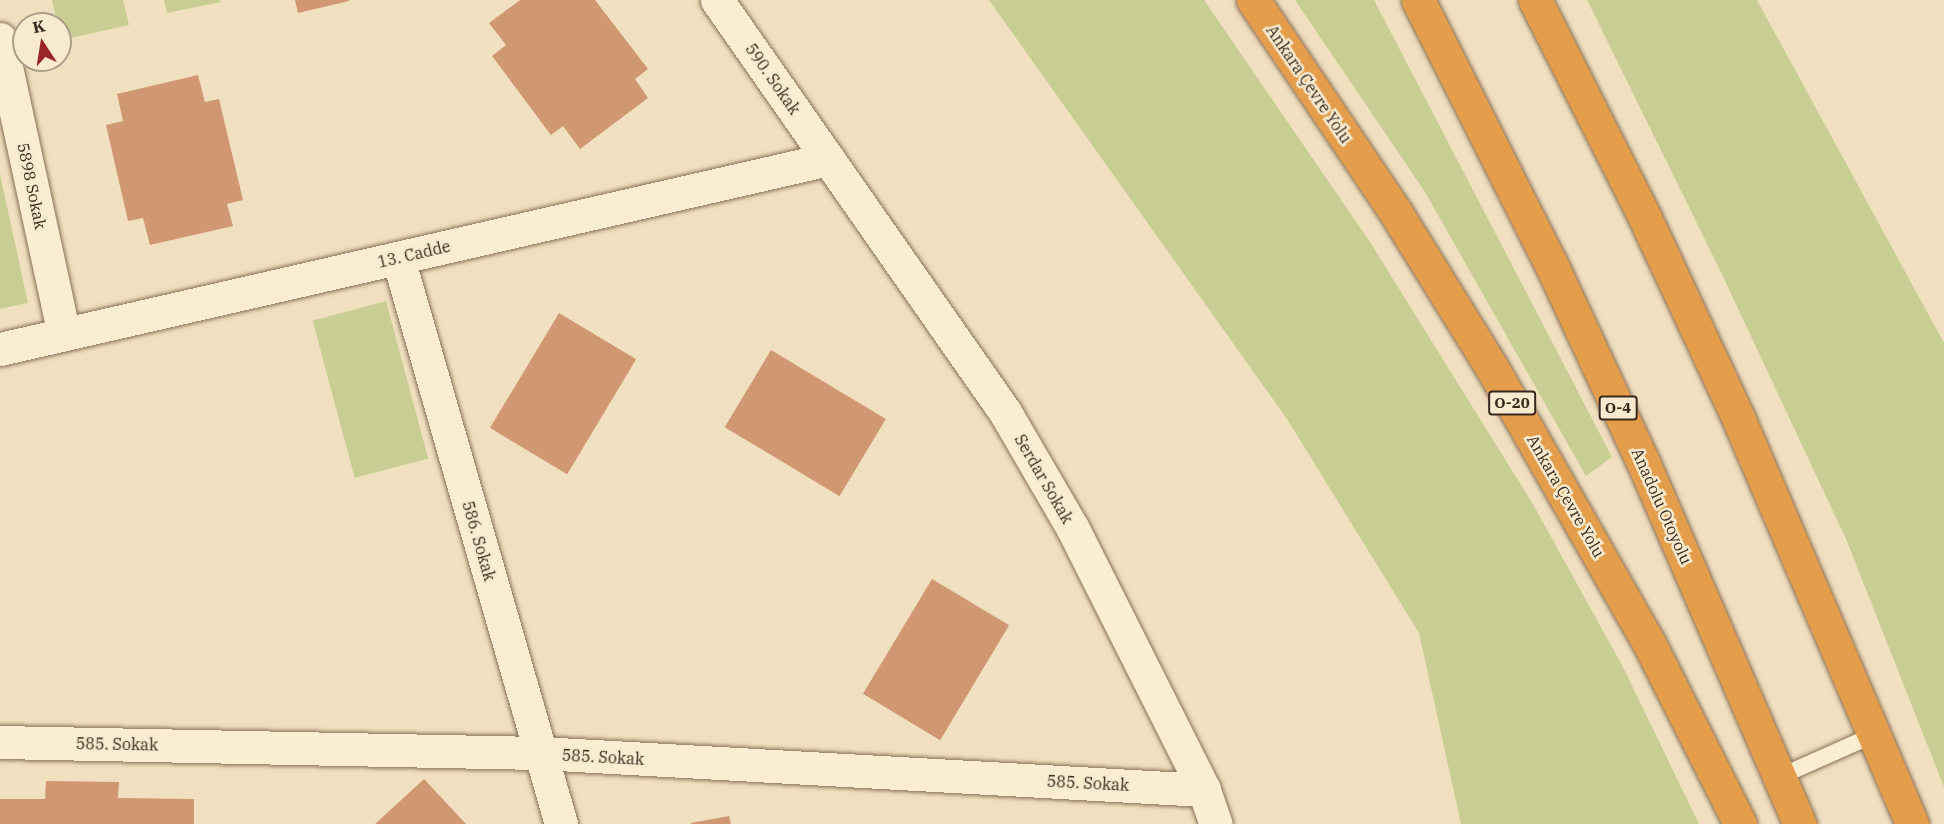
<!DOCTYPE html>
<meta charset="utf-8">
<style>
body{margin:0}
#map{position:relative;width:1944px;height:824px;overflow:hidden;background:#f0e0bf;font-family:"IBM Plex Serif",serif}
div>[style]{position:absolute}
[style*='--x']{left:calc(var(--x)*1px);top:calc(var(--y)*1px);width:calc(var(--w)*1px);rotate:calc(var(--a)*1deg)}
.green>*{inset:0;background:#c8ce93;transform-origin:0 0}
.building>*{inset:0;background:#d09773;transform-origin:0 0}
.roads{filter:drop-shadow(0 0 2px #897057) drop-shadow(0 0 2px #897057)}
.lane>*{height:16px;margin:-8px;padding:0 8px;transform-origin:8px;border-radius:8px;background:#faedd2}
.street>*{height:33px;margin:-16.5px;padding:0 16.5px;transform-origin:16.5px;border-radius:16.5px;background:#faedd2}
.secondary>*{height:33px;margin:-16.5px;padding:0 16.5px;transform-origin:16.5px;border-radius:16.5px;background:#faedd2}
.highway>*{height:33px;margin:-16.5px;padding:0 16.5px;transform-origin:16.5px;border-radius:16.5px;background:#e49d4b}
span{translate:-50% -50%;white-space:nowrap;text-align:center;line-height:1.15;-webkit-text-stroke:5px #f7eacf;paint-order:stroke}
.shield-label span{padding:2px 4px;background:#f7eacf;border:2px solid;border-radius:4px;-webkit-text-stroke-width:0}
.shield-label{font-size:15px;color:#38291c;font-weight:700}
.street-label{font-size:16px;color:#38291c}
.north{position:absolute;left:12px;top:12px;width:60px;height:60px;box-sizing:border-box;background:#f7eacf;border:2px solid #ab9d87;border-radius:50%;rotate:348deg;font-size:16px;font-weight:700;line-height:24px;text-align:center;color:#38291c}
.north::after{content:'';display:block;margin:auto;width:21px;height:27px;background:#9a2428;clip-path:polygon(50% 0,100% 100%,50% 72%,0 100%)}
</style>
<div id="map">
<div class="green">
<div style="clip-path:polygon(52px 0,123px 0,129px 25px,61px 40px)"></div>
<div style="clip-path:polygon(164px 0,220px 0,221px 2px,167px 13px)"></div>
<div style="clip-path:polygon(989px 0,1204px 0,1370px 242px,1534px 506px,1623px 667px,1699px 824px,1461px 824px,1419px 633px,1287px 419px)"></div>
<div style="clip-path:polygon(1295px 0,1374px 0,1612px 457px,1586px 476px,1425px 192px)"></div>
<div style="clip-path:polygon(1587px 0,1757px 0,1944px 343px,1944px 787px,1846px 539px,1718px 266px)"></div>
<div style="clip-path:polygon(0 174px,28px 303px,0 309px)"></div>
<div style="left:386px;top:301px;width:163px;height:76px;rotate:75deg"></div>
</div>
<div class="building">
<div style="clip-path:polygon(295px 0,349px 0,349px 1px,298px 13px)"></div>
<div style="clip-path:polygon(520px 0,595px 0,648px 69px,635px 79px,648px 98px,580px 149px,563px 126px,551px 135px,492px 56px,506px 45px,489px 23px)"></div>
<div style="clip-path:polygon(198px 75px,205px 102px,219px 99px,243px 200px,227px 204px,233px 226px,150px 245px,143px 218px,128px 221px,106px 125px,123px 121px,117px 94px)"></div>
<div style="left:559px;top:313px;width:90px;height:134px;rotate:31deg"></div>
<div style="left:771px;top:350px;width:134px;height:90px;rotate:31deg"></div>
<div style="left:932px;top:579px;width:90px;height:134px;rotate:31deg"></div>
<div style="clip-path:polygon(424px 779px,466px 824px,375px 824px)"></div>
<div style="clip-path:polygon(46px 781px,119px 782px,118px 798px,194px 799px,194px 824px,0 824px,0 799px,45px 799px)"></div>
<div style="clip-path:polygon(729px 816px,731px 824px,691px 824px,691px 823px)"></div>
</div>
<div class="roads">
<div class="lane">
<div style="--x:1781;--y:776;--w:104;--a:-23.9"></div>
</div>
<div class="street">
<div style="--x:717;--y:0;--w:503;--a:55.05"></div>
<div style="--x:1005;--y:412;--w:133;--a:59.8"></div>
<div style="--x:1072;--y:527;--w:294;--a:63.3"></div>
<div style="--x:1204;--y:790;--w:36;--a:71"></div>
<div style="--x:0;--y:39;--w:302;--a:77.8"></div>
<div style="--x:398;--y:258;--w:589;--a:73.93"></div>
<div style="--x:0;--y:742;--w:540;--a:1.17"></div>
<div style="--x:540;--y:753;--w:665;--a:3.19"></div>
</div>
<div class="secondary">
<div style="--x:0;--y:349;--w:850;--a:-12.91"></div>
</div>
<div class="highway">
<div style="--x:1253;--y:0;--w:257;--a:56.1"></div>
<div style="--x:1396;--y:213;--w:182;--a:58.2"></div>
<div style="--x:1492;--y:368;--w:317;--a:60.3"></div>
<div style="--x:1649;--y:643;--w:203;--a:63.3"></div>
<div style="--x:1418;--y:0;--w:296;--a:63.3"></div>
<div style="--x:1551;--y:264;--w:218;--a:65.1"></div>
<div style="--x:1643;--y:462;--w:395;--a:66.6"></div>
<div style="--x:1535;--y:0;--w:244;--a:63.2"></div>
<div style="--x:1645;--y:218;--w:223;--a:65"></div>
<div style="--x:1739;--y:420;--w:439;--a:66.8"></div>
</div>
</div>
<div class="shield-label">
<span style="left:1512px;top:403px">O-20</span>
<span style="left:1618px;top:408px">O-4</span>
</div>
<div class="street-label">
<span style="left:773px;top:79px;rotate:55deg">590. Sokak</span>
<span style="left:1309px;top:84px;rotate:56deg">Ankara Çevre Yolu</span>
<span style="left:32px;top:186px;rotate:78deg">5898 Sokak</span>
<span style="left:414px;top:254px;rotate:-13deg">13. Cadde</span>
<span style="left:1044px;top:479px;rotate:60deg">Serdar Sokak</span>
<span style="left:1566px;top:496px;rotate:60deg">Ankara Çevre Yolu</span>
<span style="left:1662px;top:506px;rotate:66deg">Anadolu Otoyolu</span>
<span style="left:479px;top:541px;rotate:74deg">586. Sokak</span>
<span style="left:117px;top:744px;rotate:1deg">585. Sokak</span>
<span style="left:603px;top:757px;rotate:3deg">585. Sokak</span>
<span style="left:1088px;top:783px;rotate:3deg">585. Sokak</span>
</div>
<div class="north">K</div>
</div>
